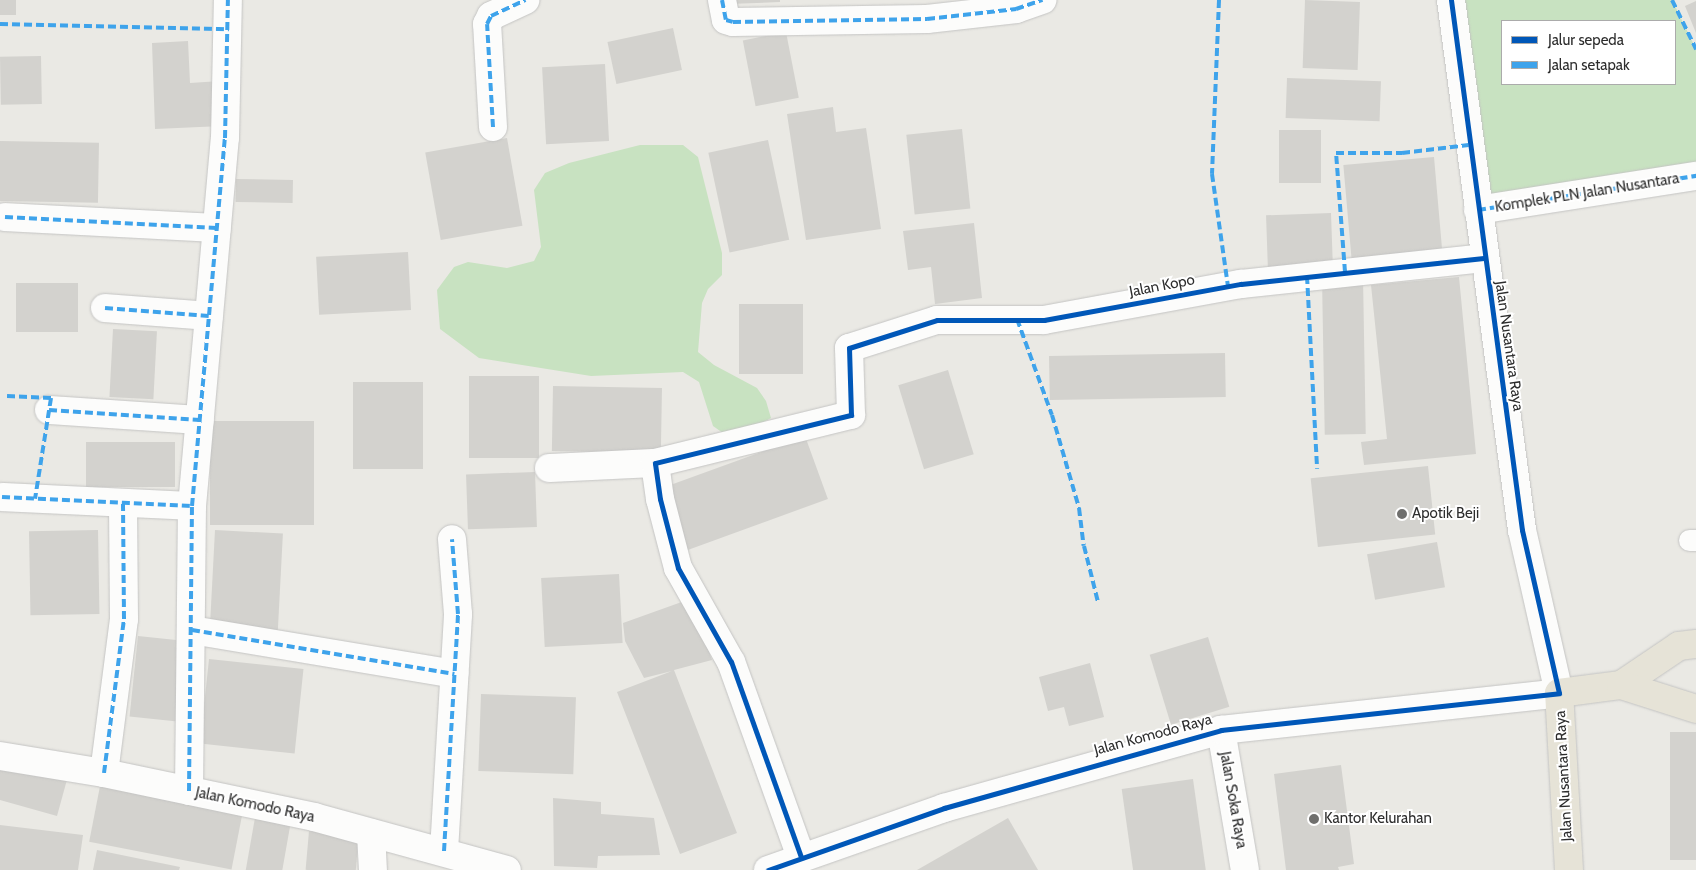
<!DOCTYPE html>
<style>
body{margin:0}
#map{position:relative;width:1696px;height:870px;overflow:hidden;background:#eae9e4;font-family:Cabin,sans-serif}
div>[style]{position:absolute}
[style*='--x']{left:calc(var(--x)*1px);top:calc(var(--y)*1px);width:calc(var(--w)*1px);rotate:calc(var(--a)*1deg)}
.green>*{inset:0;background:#c8e2c1}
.building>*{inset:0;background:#d3d2ce;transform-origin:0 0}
.roads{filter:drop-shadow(0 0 1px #c4c4c3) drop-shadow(0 0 1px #c4c4c3)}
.service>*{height:21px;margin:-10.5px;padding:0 10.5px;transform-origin:10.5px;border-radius:10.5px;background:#fcfcfb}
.minor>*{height:28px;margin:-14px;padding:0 14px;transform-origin:14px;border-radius:14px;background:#fcfcfb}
.tertiary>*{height:28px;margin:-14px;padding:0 14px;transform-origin:14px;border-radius:14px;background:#fcfcfb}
.trunk>*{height:28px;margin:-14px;padding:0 14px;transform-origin:14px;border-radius:14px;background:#e6e3d7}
.quiet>*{height:4px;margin-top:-2px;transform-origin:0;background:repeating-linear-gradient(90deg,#3ea3eb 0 8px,transparent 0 12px)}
.cycleway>*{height:5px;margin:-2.5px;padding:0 2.5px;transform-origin:2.5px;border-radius:2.5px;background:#0057b8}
.dots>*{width:14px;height:14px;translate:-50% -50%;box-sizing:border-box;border:2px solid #fff;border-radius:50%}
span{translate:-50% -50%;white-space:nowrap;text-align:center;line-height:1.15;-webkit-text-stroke:4px #fff;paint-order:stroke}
.street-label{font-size:15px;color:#2d2d2d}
.poi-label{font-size:15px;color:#2d2d2d}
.left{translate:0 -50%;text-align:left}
.legend{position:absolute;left:1501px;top:20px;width:175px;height:65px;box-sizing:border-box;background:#fff;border:1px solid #ababab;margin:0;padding:6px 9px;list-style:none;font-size:15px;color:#2d2d2d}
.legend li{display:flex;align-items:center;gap:10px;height:25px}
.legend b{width:25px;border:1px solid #ababab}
</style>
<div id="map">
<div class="green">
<div style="clip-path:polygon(evenodd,1451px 0,1672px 0,1696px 49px,1696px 176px,1478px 210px,1451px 0,1502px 21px,1675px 21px,1675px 84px,1502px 84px,1502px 21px)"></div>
<div style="clip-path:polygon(640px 145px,683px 145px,698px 157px,722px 253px,722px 275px,708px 289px,702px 303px,698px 352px,714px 365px,757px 388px,766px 401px,771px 418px,753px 428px,723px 433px,713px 426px,699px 382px,683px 372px,591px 376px,479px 358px,440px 329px,437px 290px,454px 267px,468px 262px,507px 268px,534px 261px,541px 247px,534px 190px,545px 173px,569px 163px)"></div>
</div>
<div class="building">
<div style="left:0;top:0;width:16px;height:15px"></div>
<div style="clip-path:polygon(729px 0,780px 0,780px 2px,729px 4px)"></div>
<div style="left:1305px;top:0;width:55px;height:68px;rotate:2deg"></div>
<div style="clip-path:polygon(1696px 1px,1696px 33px,1685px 6px)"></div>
<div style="left:673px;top:28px;width:43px;height:67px;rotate:78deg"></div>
<div style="left:786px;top:32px;width:67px;height:44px;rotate:79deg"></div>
<div style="clip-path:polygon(188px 41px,190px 83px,220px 81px,222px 126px,155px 129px,152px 43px)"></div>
<div style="left:41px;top:56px;width:48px;height:41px;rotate:89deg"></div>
<div style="left:605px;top:64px;width:77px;height:63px;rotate:87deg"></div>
<div style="left:1287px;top:78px;width:94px;height:40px;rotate:2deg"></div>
<div style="clip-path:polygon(833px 107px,836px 132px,866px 128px,881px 229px,806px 240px,787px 114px)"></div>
<div style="left:962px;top:129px;width:80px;height:56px;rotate:84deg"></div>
<div style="left:1279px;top:130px;width:42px;height:53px"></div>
<div style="left:507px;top:138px;width:89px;height:83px;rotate:80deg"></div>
<div style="left:768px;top:140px;width:102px;height:61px;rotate:78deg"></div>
<div style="left:0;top:141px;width:99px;height:60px;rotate:1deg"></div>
<div style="left:1434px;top:157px;width:101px;height:91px;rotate:85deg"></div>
<div style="left:236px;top:179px;width:57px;height:23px;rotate:1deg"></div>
<div style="left:1331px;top:213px;width:52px;height:65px;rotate:88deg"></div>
<div style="clip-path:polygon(974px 223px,982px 298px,935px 304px,931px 267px,908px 270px,903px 231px)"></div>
<div style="left:408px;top:252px;width:58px;height:92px;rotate:87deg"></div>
<div style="left:1363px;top:277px;width:157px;height:41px;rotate:89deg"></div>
<div style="clip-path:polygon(1459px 277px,1476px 454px,1364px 465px,1361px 442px,1387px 439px,1371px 285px)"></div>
<div style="left:16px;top:283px;width:62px;height:49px"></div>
<div style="left:739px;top:304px;width:64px;height:70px"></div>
<div style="left:113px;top:329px;width:44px;height:68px;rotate:3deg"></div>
<div style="left:1225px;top:353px;width:44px;height:176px;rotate:89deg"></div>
<div style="left:948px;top:370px;width:88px;height:52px;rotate:73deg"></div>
<div style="left:539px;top:376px;width:82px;height:70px;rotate:90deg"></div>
<div style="left:423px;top:382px;width:87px;height:70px;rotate:90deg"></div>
<div style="left:553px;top:386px;width:109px;height:65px;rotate:1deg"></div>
<div style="left:314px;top:421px;width:104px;height:104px;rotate:90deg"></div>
<div style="left:805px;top:436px;width:67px;height:155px;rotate:70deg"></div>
<div style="left:86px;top:442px;width:89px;height:45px"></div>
<div style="left:1428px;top:466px;width:69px;height:118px;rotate:84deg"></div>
<div style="left:535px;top:472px;width:55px;height:69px;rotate:88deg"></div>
<div style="left:98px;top:530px;width:84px;height:69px;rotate:89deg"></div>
<div style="left:215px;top:530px;width:68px;height:98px;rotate:3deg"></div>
<div style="left:1437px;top:542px;width:46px;height:71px;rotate:80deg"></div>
<div style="left:619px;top:574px;width:69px;height:78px;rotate:87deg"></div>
<div style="clip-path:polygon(690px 599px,712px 660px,674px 670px,737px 833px,680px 854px,617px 692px,672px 671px,644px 678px,625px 641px,623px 623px)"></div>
<div style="left:138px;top:636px;width:48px;height:81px;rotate:6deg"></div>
<div style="left:1208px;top:637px;width:73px;height:61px;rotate:73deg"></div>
<div style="left:209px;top:659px;width:95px;height:85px;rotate:6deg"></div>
<div style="clip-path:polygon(1090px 663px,1104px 717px,1069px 726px,1064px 707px,1048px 711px,1039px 677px)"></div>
<div style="left:481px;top:694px;width:95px;height:77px;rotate:2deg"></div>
<div style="left:1696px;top:732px;width:128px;height:26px;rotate:90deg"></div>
<div style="clip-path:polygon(0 758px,68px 776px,57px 816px,0 800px)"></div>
<div style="clip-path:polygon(1341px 765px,1354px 864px,1338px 867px,1339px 870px,1286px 870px,1274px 774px)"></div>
<div style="left:1193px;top:779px;width:92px;height:72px;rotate:82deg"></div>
<div style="left:101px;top:781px;width:145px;height:62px;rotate:11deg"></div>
<div style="clip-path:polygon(553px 798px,601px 802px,601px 814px,654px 818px,660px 855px,598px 856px,597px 868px,554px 866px)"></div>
<div style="left:256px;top:812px;width:36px;height:59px;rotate:10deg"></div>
<div style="clip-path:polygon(1008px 818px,1038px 870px,917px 870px)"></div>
<div style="clip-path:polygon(0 825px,83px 835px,78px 870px,0 870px)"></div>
<div style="left:309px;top:831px;width:50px;height:39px;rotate:5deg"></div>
<div style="clip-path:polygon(97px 850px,180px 867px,179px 870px,93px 870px)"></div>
</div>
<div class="roads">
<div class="service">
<div style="--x:1689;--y:540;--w:7;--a:0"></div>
</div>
<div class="minor">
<div style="--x:722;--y:0;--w:20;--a:79"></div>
<div style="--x:726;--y:20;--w:7;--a:16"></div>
<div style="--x:733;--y:22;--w:194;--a:-0.9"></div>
<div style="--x:927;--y:19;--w:90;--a:-6.4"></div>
<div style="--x:1016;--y:9;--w:28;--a:-19"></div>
<div style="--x:493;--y:127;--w:103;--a:-93.3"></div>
<div style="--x:487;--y:24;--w:9;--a:-63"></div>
<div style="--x:491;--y:16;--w:38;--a:-25"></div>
<div style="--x:1478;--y:210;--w:221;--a:-8.9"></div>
<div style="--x:5;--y:217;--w:212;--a:3"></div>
<div style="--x:105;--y:308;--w:104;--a:4.4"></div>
<div style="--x:49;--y:410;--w:151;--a:3.8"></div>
<div style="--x:549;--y:468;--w:106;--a:-2.7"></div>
<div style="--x:2;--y:497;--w:190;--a:2.7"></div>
<div style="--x:192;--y:630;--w:266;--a:9.5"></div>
<div style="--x:1221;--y:730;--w:142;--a:80.3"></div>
<div style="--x:0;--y:756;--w:105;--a:9.3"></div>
<div style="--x:104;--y:773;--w:215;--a:11.8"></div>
<div style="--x:314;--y:817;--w:200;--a:15.4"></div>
<div style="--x:104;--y:773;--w:155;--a:-82.6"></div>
<div style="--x:124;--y:619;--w:115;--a:-90.5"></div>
<div style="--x:189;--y:791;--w:285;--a:-89.4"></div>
<div style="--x:192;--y:506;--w:369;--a:-84.9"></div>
<div style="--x:225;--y:138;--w:138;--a:-88.8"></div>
<div style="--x:371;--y:833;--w:37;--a:87"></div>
<div style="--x:444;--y:851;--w:237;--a:-86.6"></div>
<div style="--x:458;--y:614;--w:75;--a:-94.6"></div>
<div style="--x:801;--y:857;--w:207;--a:-109.7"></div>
<div style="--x:731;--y:662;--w:108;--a:-119.4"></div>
<div style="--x:678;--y:568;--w:71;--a:-104.6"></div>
<div style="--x:660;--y:499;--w:36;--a:-98"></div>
<div style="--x:655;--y:463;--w:202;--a:-13.8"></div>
<div style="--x:851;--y:415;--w:67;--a:-91.7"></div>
<div style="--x:849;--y:348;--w:92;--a:-17.7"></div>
<div style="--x:937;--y:320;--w:107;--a:0"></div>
<div style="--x:1044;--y:320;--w:200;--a:-10.4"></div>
<div style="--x:1241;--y:284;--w:244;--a:-6.1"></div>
<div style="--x:768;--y:870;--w:187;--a:-19.4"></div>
<div style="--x:944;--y:808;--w:288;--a:-15.7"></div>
<div style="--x:1221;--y:730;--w:340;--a:-6.2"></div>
</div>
<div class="tertiary">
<div style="--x:1451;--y:0;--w:535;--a:82.37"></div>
<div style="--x:1522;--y:530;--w:167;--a:77.2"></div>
</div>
<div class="trunk">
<div style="--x:1621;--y:685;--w:70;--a:-33.9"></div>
<div style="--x:1679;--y:646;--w:17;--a:-7"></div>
<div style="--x:1569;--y:870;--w:177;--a:-93.2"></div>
<div style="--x:1559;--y:693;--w:63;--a:-7.4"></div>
<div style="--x:1621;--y:685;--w:79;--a:17.7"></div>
</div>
</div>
<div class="quiet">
<div style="--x:722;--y:0;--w:20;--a:79"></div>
<div style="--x:726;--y:20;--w:7;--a:16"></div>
<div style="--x:733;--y:22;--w:194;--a:-0.9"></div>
<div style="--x:927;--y:19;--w:90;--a:-6.4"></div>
<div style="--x:1016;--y:9;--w:28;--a:-19"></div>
<div style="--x:1219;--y:0;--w:174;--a:92.3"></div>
<div style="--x:1212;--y:174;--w:114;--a:81.9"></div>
<div style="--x:1672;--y:0;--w:55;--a:63.9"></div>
<div style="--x:0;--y:24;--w:229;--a:1.3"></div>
<div style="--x:493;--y:127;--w:103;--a:-93.3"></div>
<div style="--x:487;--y:24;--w:9;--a:-63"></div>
<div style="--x:491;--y:16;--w:38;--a:-25"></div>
<div style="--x:1478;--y:210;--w:221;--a:-8.9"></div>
<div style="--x:5;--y:217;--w:212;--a:3"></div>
<div style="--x:1345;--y:272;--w:119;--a:-94.3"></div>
<div style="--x:1336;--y:153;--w:66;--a:0"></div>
<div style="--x:1402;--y:153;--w:67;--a:-6.8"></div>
<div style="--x:1307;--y:276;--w:193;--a:87"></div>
<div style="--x:105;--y:308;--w:104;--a:4.4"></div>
<div style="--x:1017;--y:319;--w:102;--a:70"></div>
<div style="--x:1052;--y:415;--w:97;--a:73.8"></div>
<div style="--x:1079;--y:508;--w:38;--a:83"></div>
<div style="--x:1084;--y:546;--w:58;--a:76"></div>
<div style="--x:7;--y:396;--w:44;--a:2.6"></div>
<div style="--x:51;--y:398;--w:102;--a:99"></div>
<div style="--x:49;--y:410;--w:151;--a:3.8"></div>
<div style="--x:2;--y:497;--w:190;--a:2.7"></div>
<div style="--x:192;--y:630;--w:266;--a:9.5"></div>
<div style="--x:104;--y:773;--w:155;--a:-82.6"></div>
<div style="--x:124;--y:619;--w:115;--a:-90.5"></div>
<div style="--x:189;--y:791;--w:285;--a:-89.4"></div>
<div style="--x:192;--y:506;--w:369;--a:-84.9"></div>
<div style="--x:225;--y:138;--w:138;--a:-88.8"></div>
<div style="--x:444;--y:851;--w:237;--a:-86.6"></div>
<div style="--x:458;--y:614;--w:75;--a:-94.6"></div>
</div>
<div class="cycleway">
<div style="--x:801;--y:857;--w:207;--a:-109.7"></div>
<div style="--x:731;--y:662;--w:108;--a:-119.4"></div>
<div style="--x:678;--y:568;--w:71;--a:-104.6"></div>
<div style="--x:660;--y:499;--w:36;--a:-98"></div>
<div style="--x:655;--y:463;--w:202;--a:-13.8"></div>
<div style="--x:851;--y:415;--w:67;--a:-91.7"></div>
<div style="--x:849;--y:348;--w:92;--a:-17.7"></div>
<div style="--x:937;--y:320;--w:107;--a:0"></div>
<div style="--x:1044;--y:320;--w:200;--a:-10.4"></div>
<div style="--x:1241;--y:284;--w:244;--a:-6.1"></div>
<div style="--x:768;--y:870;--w:187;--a:-19.4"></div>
<div style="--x:944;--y:808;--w:288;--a:-15.7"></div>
<div style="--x:1221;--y:730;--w:340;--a:-6.2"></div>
<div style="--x:1559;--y:693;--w:167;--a:-102.8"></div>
<div style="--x:1522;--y:530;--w:535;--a:-97.63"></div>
</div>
<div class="dots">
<div style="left:1402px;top:514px;background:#6f6f6d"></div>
<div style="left:1314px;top:819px;background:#6f6f6d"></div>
</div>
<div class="street-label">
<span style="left:1587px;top:193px;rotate:-9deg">Komplek PLN Jalan Nusantara</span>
<span style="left:1162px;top:286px;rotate:-11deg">Jalan Kopo</span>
<span style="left:1509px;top:346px;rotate:82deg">Jalan Nusantara Raya</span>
<span style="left:1153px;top:735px;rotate:-15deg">Jalan Komodo Raya</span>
<span style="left:1564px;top:776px;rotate:-93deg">Jalan Nusantara Raya</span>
<span style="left:1233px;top:800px;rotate:80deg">Jalan Soka Raya</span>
<span style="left:255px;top:805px;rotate:12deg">Jalan Komodo Raya</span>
</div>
<div class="poi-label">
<span class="left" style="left:1412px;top:514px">Apotik Beji</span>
<span class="left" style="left:1324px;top:819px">Kantor Kelurahan</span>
</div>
<ul class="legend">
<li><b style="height:6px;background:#0057b8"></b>Jalur sepeda</li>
<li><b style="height:6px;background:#3ea3eb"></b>Jalan setapak</li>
</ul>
</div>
